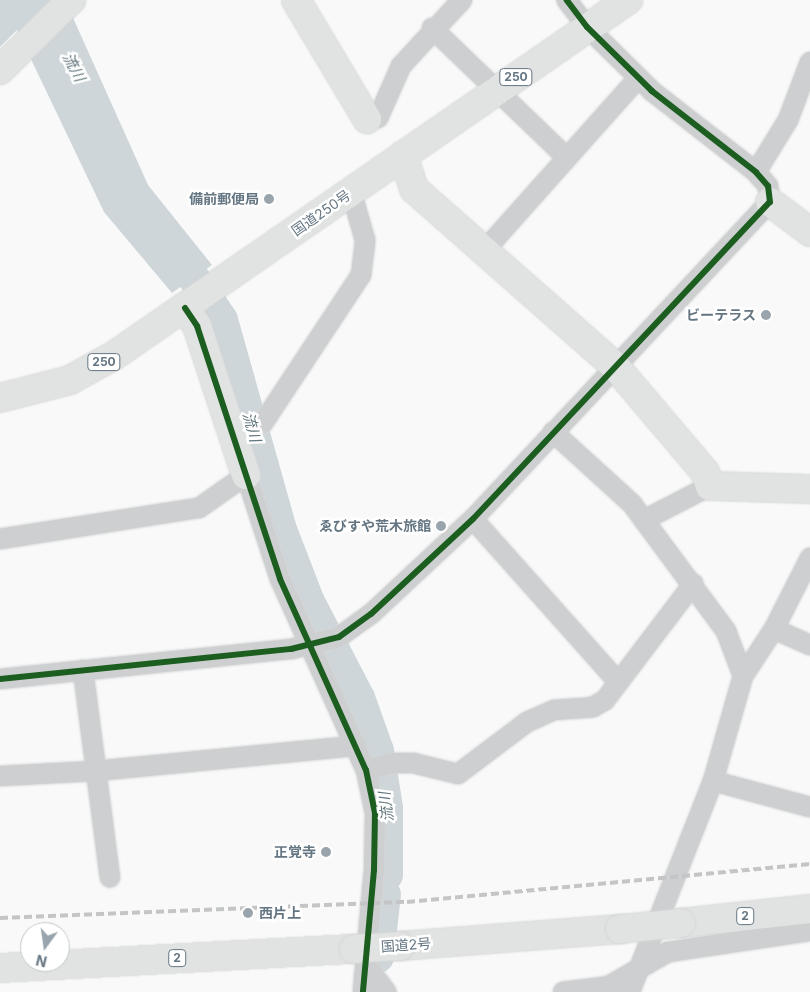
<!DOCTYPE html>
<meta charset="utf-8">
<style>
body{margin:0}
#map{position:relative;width:810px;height:992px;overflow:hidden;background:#f9f9f9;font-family:Inter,"Noto Sans JP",sans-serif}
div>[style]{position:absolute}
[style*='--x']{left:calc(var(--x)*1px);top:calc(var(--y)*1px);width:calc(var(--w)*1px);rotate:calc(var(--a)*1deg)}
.water>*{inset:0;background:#ced6d9}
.river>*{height:32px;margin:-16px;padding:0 16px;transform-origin:16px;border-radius:16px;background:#ced6d9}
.roads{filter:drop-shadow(0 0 1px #d5d6d7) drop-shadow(0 0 1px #d5d6d7)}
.street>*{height:20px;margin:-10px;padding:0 10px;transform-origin:10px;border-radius:10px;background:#cecfd0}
.secondary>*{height:28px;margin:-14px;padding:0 14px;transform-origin:14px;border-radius:14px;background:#e1e2e2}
.highway>*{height:28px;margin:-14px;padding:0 14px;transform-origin:14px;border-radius:14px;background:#e1e2e2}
.rail>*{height:4px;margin-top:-2px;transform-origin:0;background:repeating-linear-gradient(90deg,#c3c5c6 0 8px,transparent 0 12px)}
.bridges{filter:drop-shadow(0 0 1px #d5d6d6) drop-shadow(0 0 1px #d5d6d6)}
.highway-bridge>*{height:28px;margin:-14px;padding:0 14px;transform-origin:14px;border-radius:14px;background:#e1e2e2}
.cycleway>*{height:6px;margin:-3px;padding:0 3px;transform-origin:3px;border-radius:3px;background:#1b5e20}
.dots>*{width:14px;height:14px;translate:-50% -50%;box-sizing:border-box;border:2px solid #fff;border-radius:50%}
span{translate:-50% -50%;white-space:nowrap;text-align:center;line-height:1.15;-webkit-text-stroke:5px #fff;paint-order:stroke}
.shield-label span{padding:1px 4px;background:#fff;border:1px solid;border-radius:4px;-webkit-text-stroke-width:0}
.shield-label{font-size:12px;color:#657683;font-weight:700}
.poi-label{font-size:14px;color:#657683;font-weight:700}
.right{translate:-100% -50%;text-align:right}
.left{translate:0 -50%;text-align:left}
.street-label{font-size:14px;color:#657683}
.water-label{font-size:15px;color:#60757c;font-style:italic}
.north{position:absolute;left:20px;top:922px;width:50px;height:50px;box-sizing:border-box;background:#fff;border:1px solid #c1c8cd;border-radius:50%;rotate:194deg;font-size:14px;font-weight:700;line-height:20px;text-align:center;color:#657683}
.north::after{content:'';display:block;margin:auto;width:18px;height:22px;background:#99a4ac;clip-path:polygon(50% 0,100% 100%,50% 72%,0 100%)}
</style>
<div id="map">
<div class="water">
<div style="clip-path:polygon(0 0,65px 0,148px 185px,212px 265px,172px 293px,104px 212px,17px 30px,0 47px)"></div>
</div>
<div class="river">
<div style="--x:169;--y:241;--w:95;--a:56.1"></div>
<div style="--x:222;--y:320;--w:215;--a:74.3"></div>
<div style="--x:280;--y:527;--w:80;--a:68.9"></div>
<div style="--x:309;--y:602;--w:108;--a:62.5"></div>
<div style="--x:359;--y:698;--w:56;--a:70.3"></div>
<div style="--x:378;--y:751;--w:58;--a:81"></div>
<div style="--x:387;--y:808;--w:67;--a:90"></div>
<div style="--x:378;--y:957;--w:63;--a:-83.7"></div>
</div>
<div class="roads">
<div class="street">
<div style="--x:432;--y:28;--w:187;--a:43.9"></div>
<div style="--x:378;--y:118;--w:57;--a:-66.1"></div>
<div style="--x:401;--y:66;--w:90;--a:-47.3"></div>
<div style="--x:756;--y:172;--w:61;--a:-58.4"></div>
<div style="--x:788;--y:120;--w:62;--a:-69.2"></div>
<div style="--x:484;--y:251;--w:232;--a:-48.3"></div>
<div style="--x:232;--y:432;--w:32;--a:-16"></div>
<div style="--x:263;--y:423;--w:178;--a:-56.5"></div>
<div style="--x:361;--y:275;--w:35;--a:-83"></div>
<div style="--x:365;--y:240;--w:51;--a:-105.9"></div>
<div style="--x:553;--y:432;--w:107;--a:42.3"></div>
<div style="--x:632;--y:504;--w:158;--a:53.5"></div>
<div style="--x:726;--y:631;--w:48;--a:69.3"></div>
<div style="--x:743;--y:676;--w:109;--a:105.9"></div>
<div style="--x:713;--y:781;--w:227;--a:111.5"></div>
<div style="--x:473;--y:519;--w:218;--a:48.3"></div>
<div style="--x:644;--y:520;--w:74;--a:-27.3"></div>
<div style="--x:0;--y:539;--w:201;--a:-8.9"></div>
<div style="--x:199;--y:508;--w:57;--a:-35.1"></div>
<div style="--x:246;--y:475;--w:109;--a:71.9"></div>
<div style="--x:280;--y:579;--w:209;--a:65.8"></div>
<div style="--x:366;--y:770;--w:44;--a:78.2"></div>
<div style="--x:375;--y:813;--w:57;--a:91"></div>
<div style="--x:374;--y:870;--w:122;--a:95.2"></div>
<div style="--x:774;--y:629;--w:39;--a:24"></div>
<div style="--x:83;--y:670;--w:209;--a:82.6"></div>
<div style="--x:743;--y:676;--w:56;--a:-56.6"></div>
<div style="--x:774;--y:629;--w:80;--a:-63.1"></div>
<div style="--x:0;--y:679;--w:293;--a:-5.9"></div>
<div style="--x:291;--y:649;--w:49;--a:-14"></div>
<div style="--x:339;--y:637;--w:39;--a:-36"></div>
<div style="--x:371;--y:614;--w:139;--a:-43"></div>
<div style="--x:473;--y:519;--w:434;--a:-46.9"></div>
<div style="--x:770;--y:202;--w:16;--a:-97"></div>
<div style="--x:768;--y:186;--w:18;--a:-131"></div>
<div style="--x:756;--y:172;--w:132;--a:-142.1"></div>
<div style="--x:652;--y:91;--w:91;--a:-135.4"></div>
<div style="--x:587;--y:27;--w:34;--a:-127"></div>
<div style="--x:366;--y:770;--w:29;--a:-14"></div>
<div style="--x:394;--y:763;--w:19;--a:0"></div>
<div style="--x:413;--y:763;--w:46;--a:13.7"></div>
<div style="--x:458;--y:774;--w:86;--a:-37"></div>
<div style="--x:527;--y:722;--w:30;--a:-24"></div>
<div style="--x:554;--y:710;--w:39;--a:-4"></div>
<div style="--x:593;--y:707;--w:14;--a:-30"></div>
<div style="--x:605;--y:700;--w:146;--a:-52.8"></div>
<div style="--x:0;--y:776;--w:95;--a:-3"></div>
<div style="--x:95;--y:771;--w:263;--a:-5.5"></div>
<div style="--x:713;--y:781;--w:100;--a:15"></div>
<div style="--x:366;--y:965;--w:34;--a:53"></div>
<div style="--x:563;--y:992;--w:46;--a:-7.4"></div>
<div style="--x:609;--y:986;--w:68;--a:-30"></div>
<div style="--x:668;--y:952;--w:144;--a:-8.4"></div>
</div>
<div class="secondary">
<div style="--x:296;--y:0;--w:139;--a:59.2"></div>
<div style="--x:0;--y:70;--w:100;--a:-44.6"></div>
<div style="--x:403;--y:155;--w:36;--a:72"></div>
<div style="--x:414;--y:189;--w:268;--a:41.4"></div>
<div style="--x:615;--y:366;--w:139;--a:49.7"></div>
<div style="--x:705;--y:472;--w:15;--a:70"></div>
<div style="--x:710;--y:486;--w:100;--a:1.7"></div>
<div style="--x:770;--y:202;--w:50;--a:36.9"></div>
<div style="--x:185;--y:308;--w:22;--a:56"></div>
<div style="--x:197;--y:326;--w:157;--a:71.8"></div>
</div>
<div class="highway">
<div style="--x:0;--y:398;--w:72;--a:-14.4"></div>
<div style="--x:70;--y:380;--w:51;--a:-29.1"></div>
<div style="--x:115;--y:355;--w:624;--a:-34.68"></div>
<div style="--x:681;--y:923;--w:130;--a:-6.2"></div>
<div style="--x:400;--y:946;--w:221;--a:-4.4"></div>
<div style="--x:0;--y:968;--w:355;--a:-3.1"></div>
</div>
</div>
<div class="rail">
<div style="--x:0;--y:918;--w:407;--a:-2.3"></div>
<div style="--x:407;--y:902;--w:405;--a:-5.4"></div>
</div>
<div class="bridges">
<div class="highway-bridge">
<div style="--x:620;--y:929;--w:61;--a:-5.6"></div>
<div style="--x:354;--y:949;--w:46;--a:-3.7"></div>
</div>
</div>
<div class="cycleway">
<div style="--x:185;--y:308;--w:22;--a:56"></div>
<div style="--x:197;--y:326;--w:266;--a:71.8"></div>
<div style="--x:280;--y:579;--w:209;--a:65.8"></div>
<div style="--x:366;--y:770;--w:44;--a:78.2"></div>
<div style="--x:375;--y:813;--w:57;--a:91"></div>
<div style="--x:374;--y:870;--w:122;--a:95.2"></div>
<div style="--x:0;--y:679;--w:293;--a:-5.9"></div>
<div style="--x:291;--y:649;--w:49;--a:-14"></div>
<div style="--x:339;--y:637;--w:39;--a:-36"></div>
<div style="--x:371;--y:614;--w:139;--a:-43"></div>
<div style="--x:473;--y:519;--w:434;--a:-46.9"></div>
<div style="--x:770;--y:202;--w:16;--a:-97"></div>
<div style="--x:768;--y:186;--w:18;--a:-131"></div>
<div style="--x:756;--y:172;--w:132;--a:-142.1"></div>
<div style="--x:652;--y:91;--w:91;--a:-135.4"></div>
<div style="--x:587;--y:27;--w:34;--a:-127"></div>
</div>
<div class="dots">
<div style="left:269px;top:199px;background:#99a4ac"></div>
<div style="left:766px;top:315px;background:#99a4ac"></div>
<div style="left:441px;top:526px;background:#99a4ac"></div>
<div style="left:326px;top:852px;background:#99a4ac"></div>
<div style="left:248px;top:913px;background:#99a4ac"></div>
</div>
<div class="shield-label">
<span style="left:516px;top:77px">250</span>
<span style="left:104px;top:362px">250</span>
<span style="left:745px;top:916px">2</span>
<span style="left:177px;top:958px">2</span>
</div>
<div class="poi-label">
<span class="right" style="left:259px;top:199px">備前郵便局</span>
<span class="right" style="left:756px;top:315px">ビーテラス</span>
<span class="right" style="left:431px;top:526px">ゑびすや荒木旅館</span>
<span class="right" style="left:316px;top:852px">正覚寺</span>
<span class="left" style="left:259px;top:913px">西片上</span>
</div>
<div class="street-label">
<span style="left:321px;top:213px;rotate:-35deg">国道250号</span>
<span style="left:406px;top:945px;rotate:-4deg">国道2号</span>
</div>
<div class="water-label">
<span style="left:74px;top:67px;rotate:62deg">流川</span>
<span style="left:252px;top:427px;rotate:74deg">流川</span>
<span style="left:386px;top:807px;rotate:-97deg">流川</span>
</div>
<div class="north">N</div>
</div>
